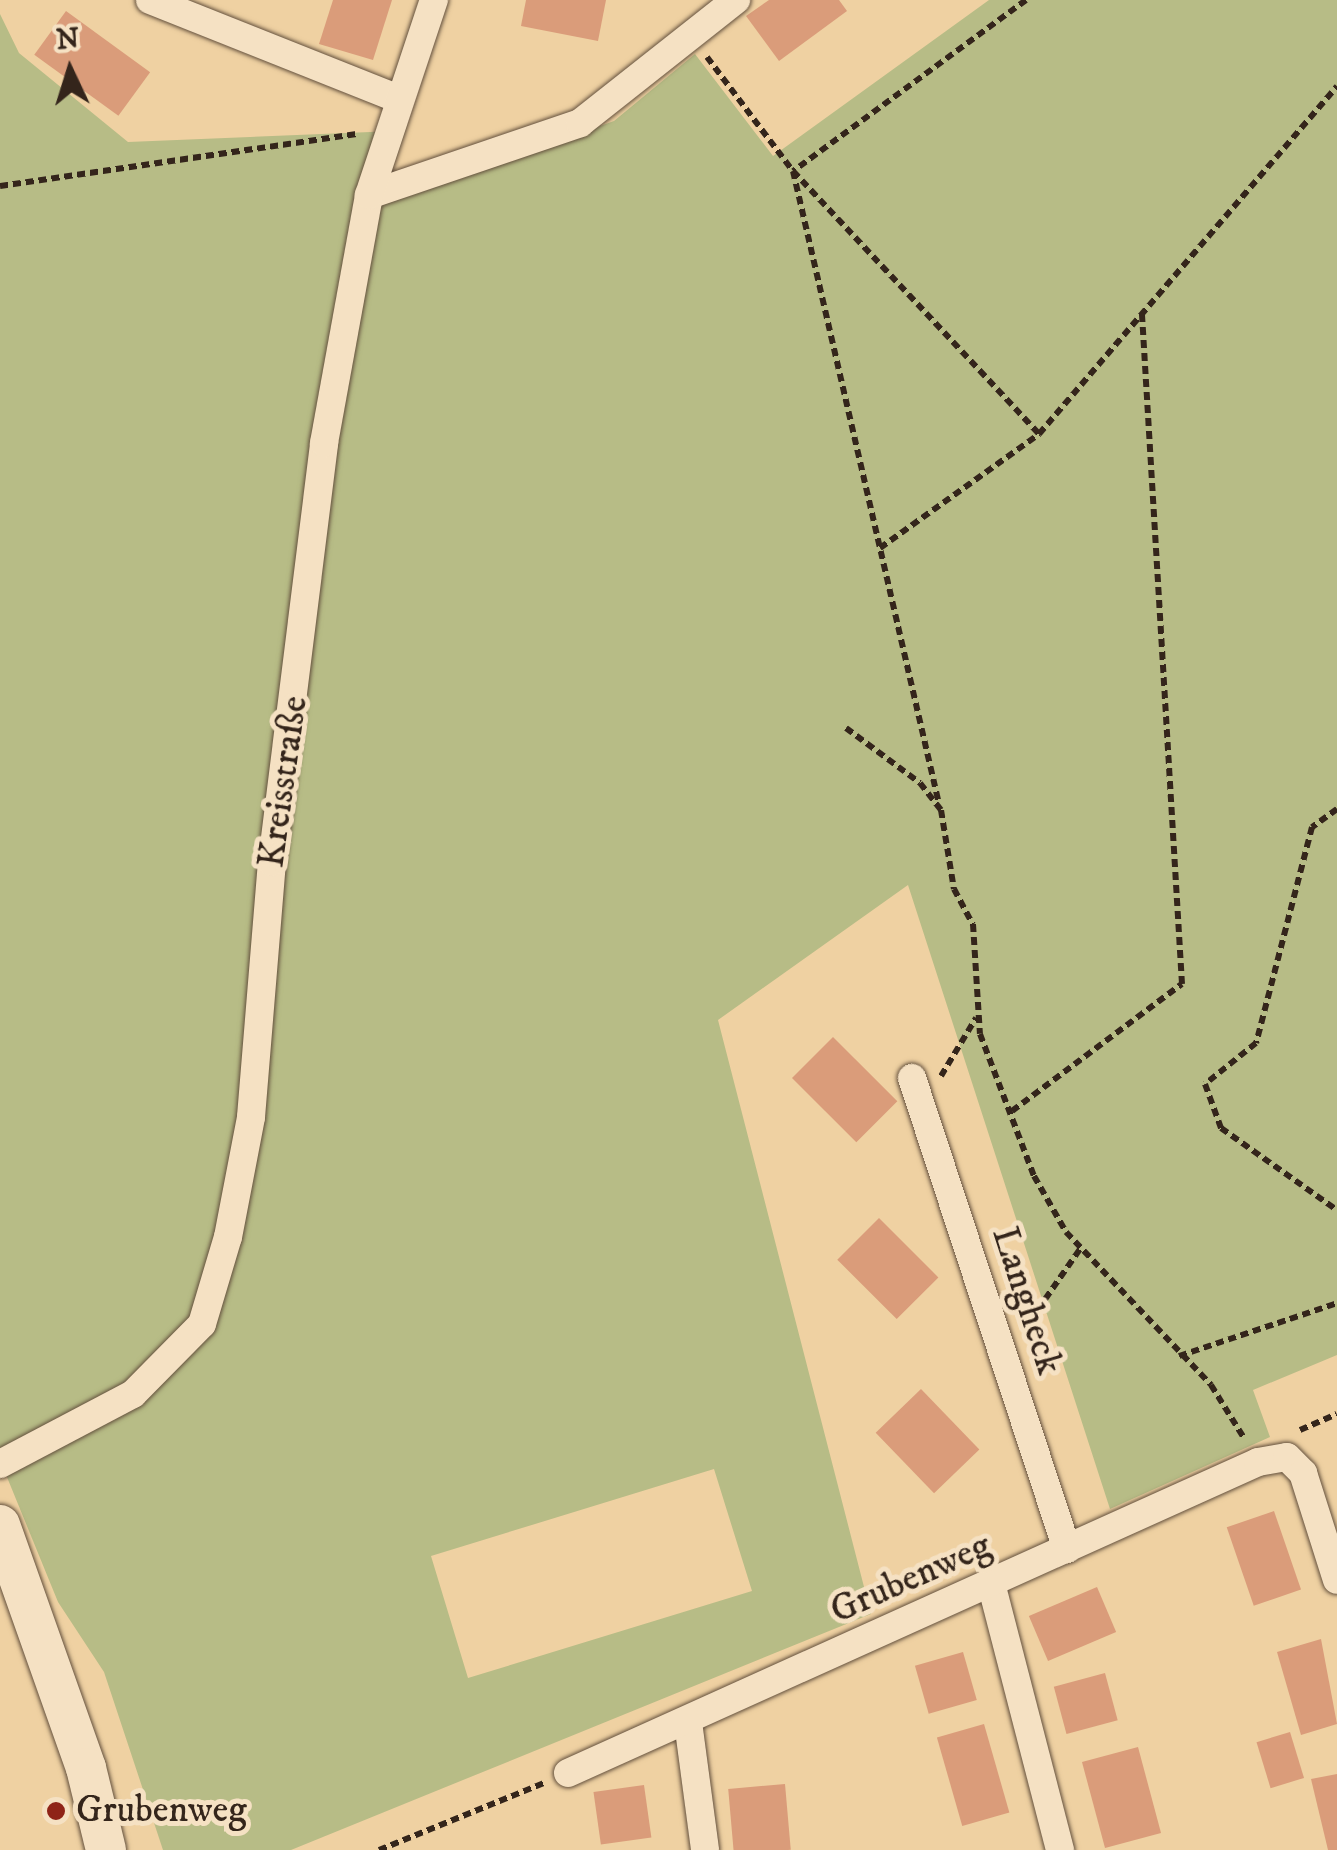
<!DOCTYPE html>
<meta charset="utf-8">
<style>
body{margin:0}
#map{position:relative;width:1337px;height:1850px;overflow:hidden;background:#efd1a2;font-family:"IM FELL DW Pica",serif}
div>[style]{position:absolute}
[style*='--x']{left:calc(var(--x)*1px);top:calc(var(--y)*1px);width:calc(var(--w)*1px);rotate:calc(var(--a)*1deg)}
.green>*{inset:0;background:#b7bc86}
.building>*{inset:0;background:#da9c7a;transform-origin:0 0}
.path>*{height:6px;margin-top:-3px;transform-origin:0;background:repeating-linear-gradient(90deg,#34251b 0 8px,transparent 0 13px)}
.roads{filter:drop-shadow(0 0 2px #63503d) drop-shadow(0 0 2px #63503d)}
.street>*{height:28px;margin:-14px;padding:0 14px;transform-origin:14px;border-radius:14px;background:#f5e1c3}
.secondary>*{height:40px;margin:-20px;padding:0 20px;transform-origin:20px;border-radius:20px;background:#f5e1c3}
.dots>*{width:28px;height:28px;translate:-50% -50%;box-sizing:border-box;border:5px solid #f5e1c3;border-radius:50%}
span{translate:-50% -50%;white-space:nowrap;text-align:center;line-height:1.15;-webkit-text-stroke:10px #f5e1c3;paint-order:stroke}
.street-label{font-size:38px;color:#34251b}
.poi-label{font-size:38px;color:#34251b}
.left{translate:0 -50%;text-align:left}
.north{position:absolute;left:20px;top:20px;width:100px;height:100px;-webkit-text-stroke:8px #f5e1c3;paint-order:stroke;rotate:356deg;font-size:28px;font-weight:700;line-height:40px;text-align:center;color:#34251b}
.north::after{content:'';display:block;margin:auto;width:35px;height:45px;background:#34251b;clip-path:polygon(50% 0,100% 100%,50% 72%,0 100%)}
</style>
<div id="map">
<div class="green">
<div style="clip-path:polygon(evenodd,989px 0,1337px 0,1337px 1355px,1253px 1390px,1270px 1437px,1110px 1509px,908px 885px,718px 1020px,871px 1614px,291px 1850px,163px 1850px,104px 1672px,58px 1602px,0 1460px,0 14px,19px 53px,128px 142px,395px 131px,376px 206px,614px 121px,695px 54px,773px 156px,989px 0,714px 1469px,752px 1591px,468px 1678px,431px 1556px,714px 1469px)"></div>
</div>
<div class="building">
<div style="clip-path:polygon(333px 0,392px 0,373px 60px,319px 44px)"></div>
<div style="clip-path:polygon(526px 0,606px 0,598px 41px,521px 26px)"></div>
<div style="clip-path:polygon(769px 0,839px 0,847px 11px,779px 61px,746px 16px)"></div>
<div style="left:66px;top:11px;width:104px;height:54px;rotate:36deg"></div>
<div style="left:833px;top:1037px;width:91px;height:58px;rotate:45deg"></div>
<div style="left:879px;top:1218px;width:84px;height:59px;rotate:45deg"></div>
<div style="left:921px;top:1389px;width:84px;height:63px;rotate:46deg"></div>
<div style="left:1274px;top:1511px;width:83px;height:50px;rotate:71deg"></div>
<div style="left:1097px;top:1587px;width:49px;height:74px;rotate:67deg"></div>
<div style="clip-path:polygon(1321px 1639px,1337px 1724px,1301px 1735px,1277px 1652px)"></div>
<div style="left:963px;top:1652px;width:50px;height:50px;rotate:74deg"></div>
<div style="left:1105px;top:1673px;width:49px;height:53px;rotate:75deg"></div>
<div style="left:984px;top:1724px;width:92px;height:49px;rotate:74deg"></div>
<div style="left:1290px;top:1732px;width:48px;height:35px;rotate:73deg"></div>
<div style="left:1138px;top:1747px;width:89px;height:58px;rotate:75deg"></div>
<div style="clip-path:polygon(1337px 1774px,1337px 1850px,1328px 1850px,1311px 1779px)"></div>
<div style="left:785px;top:1784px;width:66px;height:57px;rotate:85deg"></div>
<div style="left:644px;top:1785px;width:53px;height:51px;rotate:82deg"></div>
</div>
<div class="path">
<div style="--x:1026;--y:0;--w:289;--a:143.7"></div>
<div style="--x:793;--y:171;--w:360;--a:46.9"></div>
<div style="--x:707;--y:57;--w:143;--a:53"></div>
<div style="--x:793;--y:171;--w:650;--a:77.01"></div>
<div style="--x:0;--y:186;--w:362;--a:-8.3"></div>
<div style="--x:880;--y:548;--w:196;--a:-35.6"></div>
<div style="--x:1039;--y:434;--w:458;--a:-49.4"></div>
<div style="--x:846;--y:728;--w:92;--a:36.6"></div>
<div style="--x:920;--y:783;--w:34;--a:52"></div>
<div style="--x:941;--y:810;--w:80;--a:80.7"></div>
<div style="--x:954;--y:889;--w:40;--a:62"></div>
<div style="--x:973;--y:924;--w:110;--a:86.4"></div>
<div style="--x:980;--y:1034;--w:152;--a:69.2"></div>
<div style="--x:1034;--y:1176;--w:64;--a:60.3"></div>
<div style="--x:1066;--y:1232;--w:211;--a:46.5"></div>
<div style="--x:1211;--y:1385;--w:62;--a:58.1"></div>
<div style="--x:1337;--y:809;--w:31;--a:144"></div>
<div style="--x:1312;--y:827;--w:223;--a:104.5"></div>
<div style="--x:1256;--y:1043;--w:65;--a:141.2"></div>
<div style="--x:1205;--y:1084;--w:47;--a:70"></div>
<div style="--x:1221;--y:1128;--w:142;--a:35.3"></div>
<div style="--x:941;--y:1076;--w:68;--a:-58.9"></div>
<div style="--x:1012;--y:1111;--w:212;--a:-36.8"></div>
<div style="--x:1182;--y:984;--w:671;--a:-93.42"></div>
<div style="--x:1023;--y:1331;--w:100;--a:-55.2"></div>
<div style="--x:1179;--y:1356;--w:167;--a:-18.5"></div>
<div style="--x:1300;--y:1430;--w:40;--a:-23.4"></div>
<div style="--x:379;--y:1850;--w:178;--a:-22.1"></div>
</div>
<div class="roads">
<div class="street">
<div style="--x:150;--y:0;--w:268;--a:21.7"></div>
<div style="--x:369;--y:195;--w:223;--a:-18.8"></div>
<div style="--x:580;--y:123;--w:199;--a:-38.3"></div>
<div style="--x:912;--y:1078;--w:496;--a:71.8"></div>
<div style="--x:0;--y:1464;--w:150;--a:-27.8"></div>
<div style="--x:133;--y:1394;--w:98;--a:-45.4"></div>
<div style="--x:202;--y:1324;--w:91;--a:-73.4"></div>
<div style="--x:228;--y:1237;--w:122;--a:-79.1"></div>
<div style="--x:251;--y:1117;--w:256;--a:-85.3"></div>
<div style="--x:272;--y:862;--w:422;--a:-82.9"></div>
<div style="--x:324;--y:443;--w:252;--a:-79.7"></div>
<div style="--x:369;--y:195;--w:206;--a:-71.6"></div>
<div style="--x:991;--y:1583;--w:276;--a:75.5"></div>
<div style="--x:688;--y:1722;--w:129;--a:82.4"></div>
<div style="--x:568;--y:1773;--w:757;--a:-24.26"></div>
<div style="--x:1258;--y:1462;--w:29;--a:-10"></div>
<div style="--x:1287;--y:1457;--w:23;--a:45"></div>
<div style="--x:1303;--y:1473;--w:112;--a:72.4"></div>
</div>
<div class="secondary">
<div style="--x:0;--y:1525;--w:258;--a:70.5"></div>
<div style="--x:86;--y:1768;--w:84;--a:76.3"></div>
</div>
</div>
<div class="dots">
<div style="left:56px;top:1811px;background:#8f2418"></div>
</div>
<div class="street-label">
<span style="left:284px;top:782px;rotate:-82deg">Kreisstraße</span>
<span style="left:1026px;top:1301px;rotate:72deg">Langheck</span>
<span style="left:911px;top:1579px;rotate:-24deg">Grubenweg</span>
</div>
<div class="poi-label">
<span class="left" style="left:76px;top:1811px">Grubenweg</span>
</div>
<div class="north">N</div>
</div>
